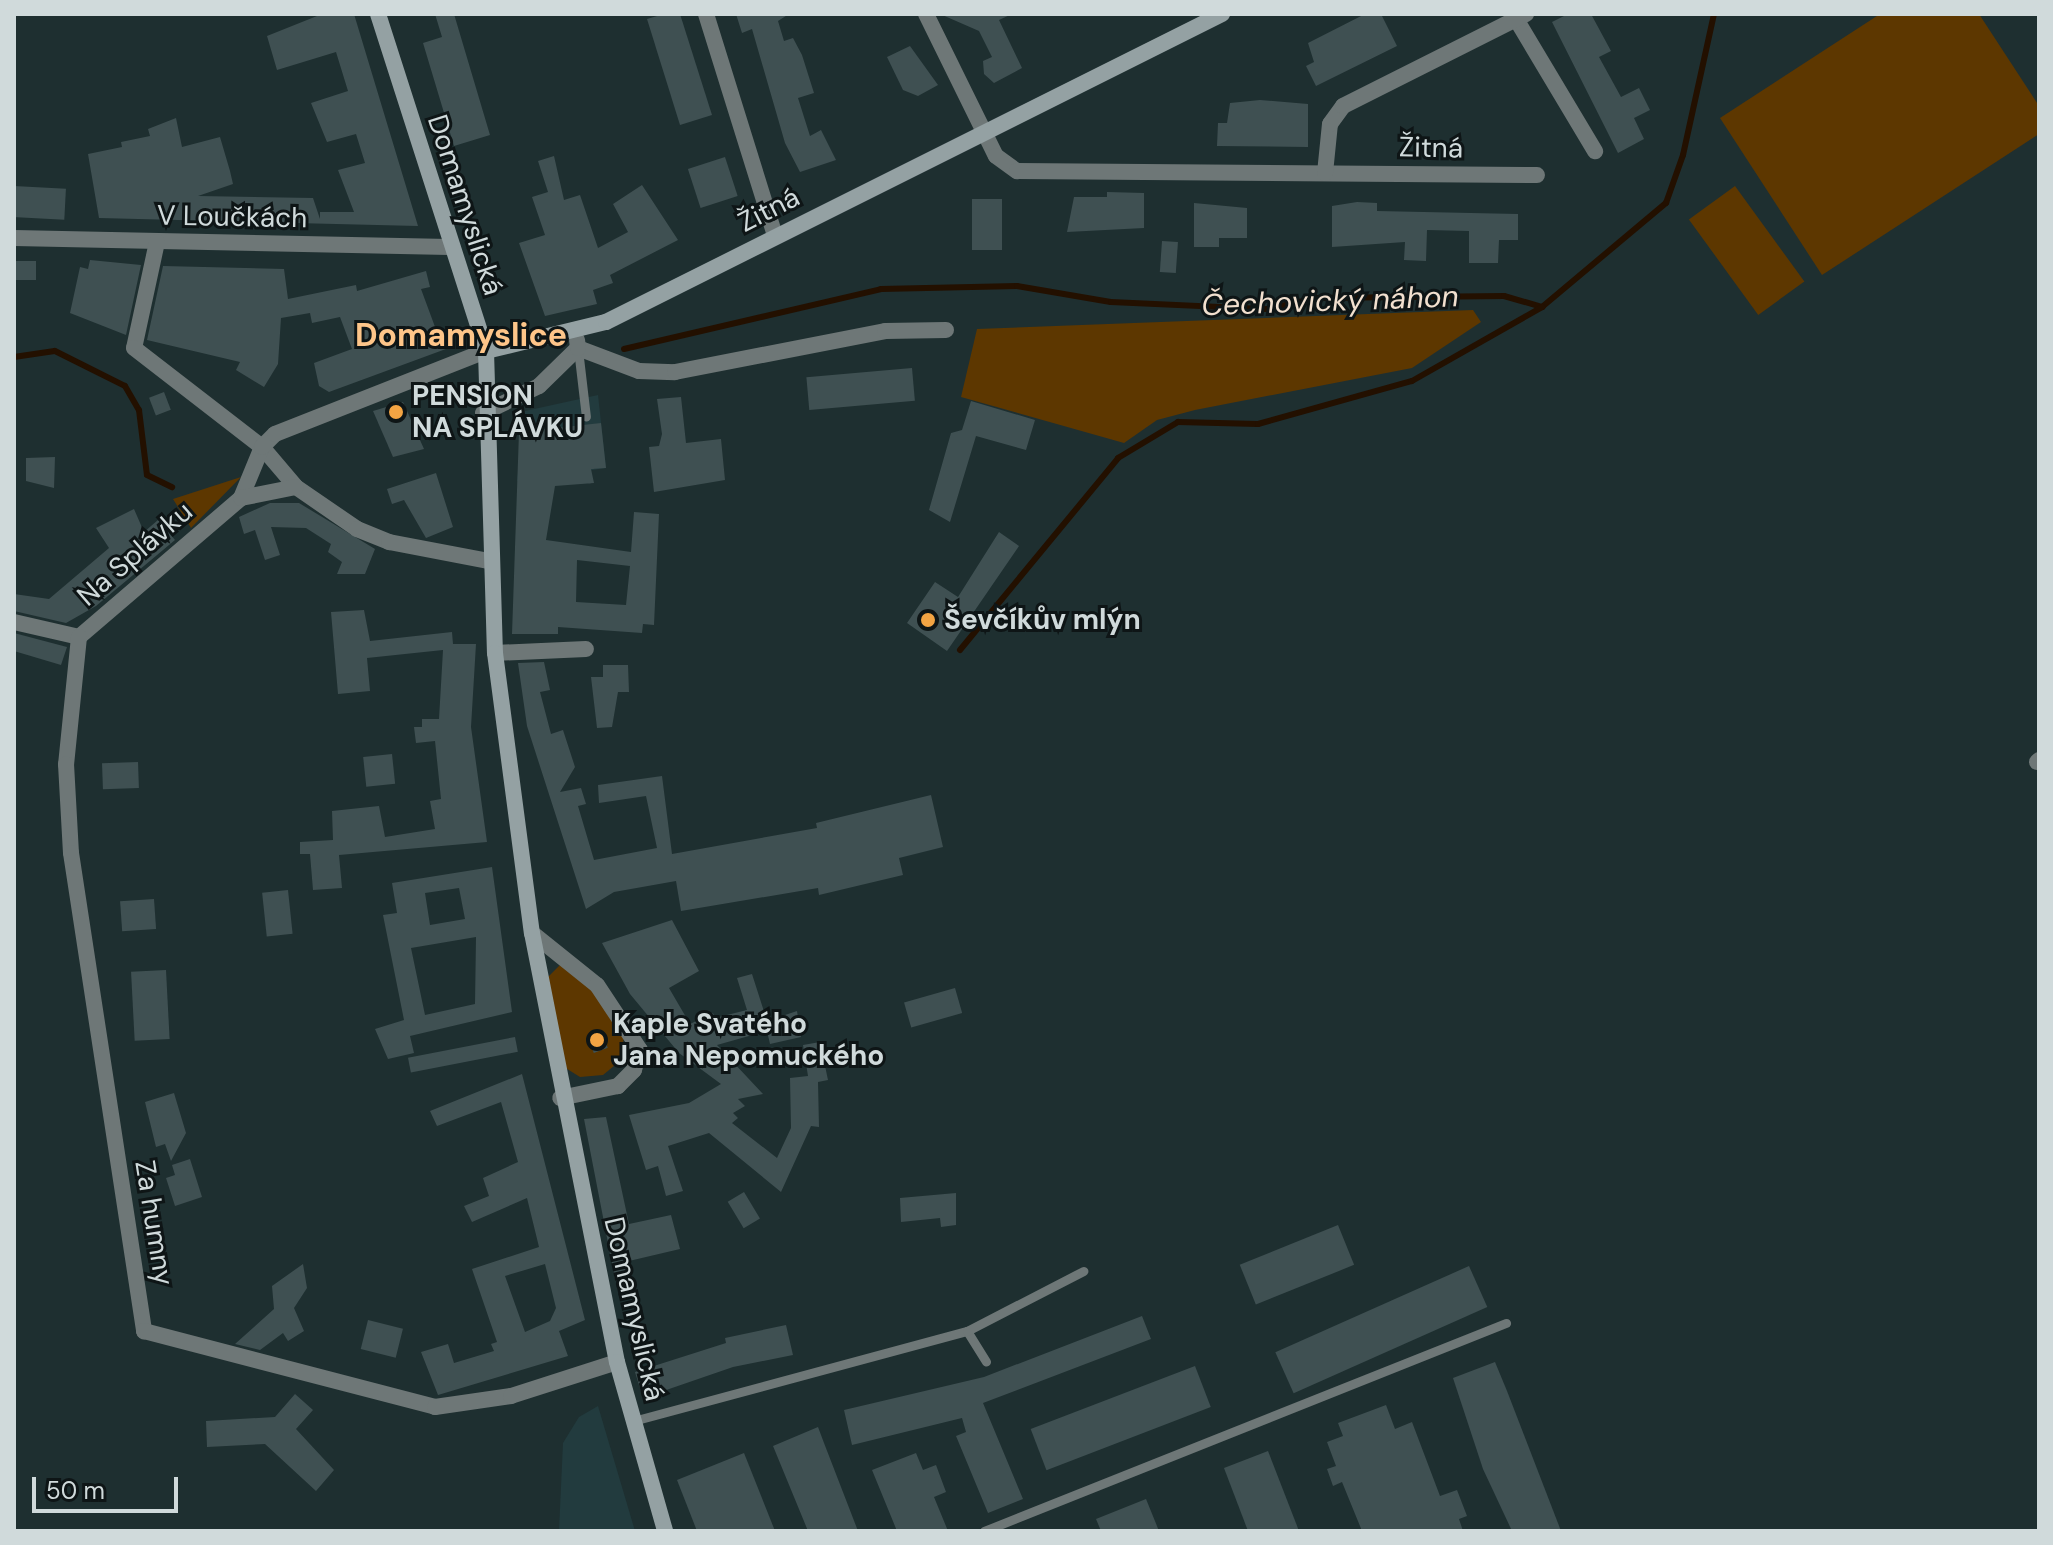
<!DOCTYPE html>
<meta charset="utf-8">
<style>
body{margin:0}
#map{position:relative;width:2053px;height:1545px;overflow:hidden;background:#1e2f30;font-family:"DM Sans",sans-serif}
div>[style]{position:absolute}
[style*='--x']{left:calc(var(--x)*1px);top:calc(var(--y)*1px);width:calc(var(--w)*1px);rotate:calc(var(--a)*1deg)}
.built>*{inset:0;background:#223b3e}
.green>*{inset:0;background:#5d3700;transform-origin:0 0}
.stream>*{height:6px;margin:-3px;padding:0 3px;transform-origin:3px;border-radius:3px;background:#231000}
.building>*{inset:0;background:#3f5052;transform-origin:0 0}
.lane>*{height:9px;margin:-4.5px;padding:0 4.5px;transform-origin:4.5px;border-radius:4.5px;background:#6e7777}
.street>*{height:16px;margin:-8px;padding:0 8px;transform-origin:8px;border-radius:8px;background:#6e7777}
.secondary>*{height:16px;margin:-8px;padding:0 8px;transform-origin:8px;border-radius:8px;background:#94a1a3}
.dots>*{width:22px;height:22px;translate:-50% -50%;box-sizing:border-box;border:4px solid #0e1516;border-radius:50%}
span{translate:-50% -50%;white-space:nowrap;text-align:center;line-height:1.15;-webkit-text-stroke:6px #0e1516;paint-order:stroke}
.street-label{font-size:28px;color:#d0dadb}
.poi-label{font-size:28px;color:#d0dadb;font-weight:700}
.left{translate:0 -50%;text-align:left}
.water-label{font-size:30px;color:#f2e0cf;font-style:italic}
.quarter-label{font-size:32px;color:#fec589;font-weight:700}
.frame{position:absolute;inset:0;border:16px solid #d0dadb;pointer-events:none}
.scale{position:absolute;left:32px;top:1477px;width:146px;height:36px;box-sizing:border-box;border:4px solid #d0dadb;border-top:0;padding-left:10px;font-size:24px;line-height:28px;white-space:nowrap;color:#d0dadb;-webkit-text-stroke:6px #0e1516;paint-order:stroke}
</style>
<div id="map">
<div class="built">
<div style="clip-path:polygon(598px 395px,606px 468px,517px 481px,525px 411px)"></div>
<div style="clip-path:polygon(598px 1406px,635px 1531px,559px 1531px,563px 1443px,579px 1417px)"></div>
</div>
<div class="green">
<div style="clip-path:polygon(1880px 14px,1979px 14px,2039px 106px,2039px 134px,1822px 275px,1720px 118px)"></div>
<div style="left:1735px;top:186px;width:118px;height:57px;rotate:54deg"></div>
<div style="clip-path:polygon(1473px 310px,1481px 322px,1412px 368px,1195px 410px,1157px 420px,1124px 443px,961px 397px,977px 329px)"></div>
<div style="clip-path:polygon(241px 477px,191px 528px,173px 499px)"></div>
<div style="clip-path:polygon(560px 965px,602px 998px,624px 1037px,620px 1061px,603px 1075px,580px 1077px,564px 1067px,547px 978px)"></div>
</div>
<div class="stream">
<div style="--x:624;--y:349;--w:264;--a:-13.1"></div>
<div style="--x:881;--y:289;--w:136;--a:-1.3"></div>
<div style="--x:1017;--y:286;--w:95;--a:9.7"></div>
<div style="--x:1111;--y:302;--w:157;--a:2.6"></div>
<div style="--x:1268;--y:309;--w:49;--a:-12.9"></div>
<div style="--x:1316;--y:298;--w:188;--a:-0.6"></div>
<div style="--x:1504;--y:296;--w:40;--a:16"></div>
<div style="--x:1542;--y:307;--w:162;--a:-40"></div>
<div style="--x:1666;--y:203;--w:51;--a:-70.5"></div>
<div style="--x:1683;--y:155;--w:144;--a:-77.6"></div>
<div style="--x:14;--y:357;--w:41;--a:-8.3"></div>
<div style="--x:55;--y:351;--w:78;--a:26.6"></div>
<div style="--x:125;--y:386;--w:28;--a:60"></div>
<div style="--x:139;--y:410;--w:65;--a:83"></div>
<div style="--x:147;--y:475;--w:28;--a:26"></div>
<div style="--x:960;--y:650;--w:249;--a:-50.5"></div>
<div style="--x:1118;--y:458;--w:70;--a:-31"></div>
<div style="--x:1178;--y:422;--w:80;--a:1.4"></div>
<div style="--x:1258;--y:424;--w:160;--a:-15.6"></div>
<div style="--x:1412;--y:381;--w:150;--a:-29.6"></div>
</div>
<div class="building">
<div style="clip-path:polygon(322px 14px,354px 14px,418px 226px,99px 218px,88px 154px,122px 147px,121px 142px,150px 136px,148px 129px,176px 118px,182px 147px,220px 137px,230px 171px,233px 184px,198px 196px,313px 198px,320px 219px,320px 212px,354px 212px,338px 170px,365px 163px,356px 134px,327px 142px,311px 103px,348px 91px,336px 52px,277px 70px,267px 36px)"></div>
<div style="clip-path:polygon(435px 14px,454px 14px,490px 135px,454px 146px,423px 43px,442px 37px)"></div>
<div style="clip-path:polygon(664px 14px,680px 14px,712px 115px,680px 125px,647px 19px)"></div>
<div style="clip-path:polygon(736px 14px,789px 14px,778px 21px,784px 41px,793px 38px,802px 55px,814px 93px,798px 98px,810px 136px,821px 130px,836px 160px,800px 172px,785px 143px,752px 29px,742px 33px)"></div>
<div style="clip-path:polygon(940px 14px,1012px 14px,999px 20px,1022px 68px,994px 83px,984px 74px,983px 61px,992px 57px,979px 31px)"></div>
<div style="clip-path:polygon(1365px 14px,1381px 14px,1397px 46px,1316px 86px,1306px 66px,1314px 62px,1308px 43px)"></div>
<div style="clip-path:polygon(1568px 14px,1591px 14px,1611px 51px,1599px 57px,1621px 97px,1639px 88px,1650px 110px,1634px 118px,1644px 139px,1618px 153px,1552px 22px)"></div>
<div style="clip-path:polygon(910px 46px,938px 85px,918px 96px,903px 90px,887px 57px)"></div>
<div style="clip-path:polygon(1260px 100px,1308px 104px,1308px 147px,1217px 146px,1218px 123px,1227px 123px,1230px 103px)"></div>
<div style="clip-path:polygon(554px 156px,564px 200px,580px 195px,598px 248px,628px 232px,613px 204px,642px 185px,678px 240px,610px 275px,613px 283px,593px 290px,597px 304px,545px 316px,519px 243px,545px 235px,532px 197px,548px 192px,538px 161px)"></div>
<div style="left:725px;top:157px;width:41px;height:39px;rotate:72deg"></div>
<div style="left:14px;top:186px;width:52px;height:31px;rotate:3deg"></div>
<div style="clip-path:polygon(1107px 192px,1144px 193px,1144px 228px,1067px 232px,1074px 197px,1107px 197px)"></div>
<div style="left:972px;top:199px;width:30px;height:51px"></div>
<div style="clip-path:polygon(1357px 202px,1377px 203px,1377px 211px,1518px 214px,1518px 240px,1499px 240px,1498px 263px,1469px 263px,1469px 231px,1427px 230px,1426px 261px,1404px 260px,1405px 242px,1332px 247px,1332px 206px)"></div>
<div style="clip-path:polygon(1194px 203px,1247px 208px,1247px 238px,1219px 238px,1219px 247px,1194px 247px)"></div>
<div style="left:1162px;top:241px;width:16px;height:31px;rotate:4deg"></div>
<div style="clip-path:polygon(90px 260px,141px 265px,126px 335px,70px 313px,80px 267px,88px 269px)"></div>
<div style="left:14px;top:261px;width:22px;height:19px"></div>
<div style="clip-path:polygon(163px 266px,284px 269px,288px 299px,356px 285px,357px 291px,426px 271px,430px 287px,421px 289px,438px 335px,447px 332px,454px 346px,329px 392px,319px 386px,314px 363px,352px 349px,340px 317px,312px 323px,310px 313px,281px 318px,278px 364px,264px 387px,236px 370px,240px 362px,147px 340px)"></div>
<div style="left:912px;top:368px;width:33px;height:106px;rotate:85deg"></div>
<div style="left:164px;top:392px;width:19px;height:16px;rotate:69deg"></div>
<div style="clip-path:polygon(681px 397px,686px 443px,721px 439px,725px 480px,654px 492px,649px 447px,659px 446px,662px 434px,657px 399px)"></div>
<div style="clip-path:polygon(971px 401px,1035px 420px,1026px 450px,976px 436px,950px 522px,929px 510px,951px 433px,962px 430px)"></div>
<div style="clip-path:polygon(403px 402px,424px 449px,393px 457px,373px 411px)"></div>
<div style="clip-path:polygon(evenodd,601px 423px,606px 468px,591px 469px,594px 483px,555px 486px,546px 540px,631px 552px,634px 512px,659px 514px,654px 625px,643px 624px,642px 633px,558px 627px,558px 634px,512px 634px,519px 432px,601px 423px,577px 560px,630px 566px,626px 605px,576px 602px,577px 560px)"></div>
<div style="clip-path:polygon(55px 457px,54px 488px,26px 481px,26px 458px)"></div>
<div style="clip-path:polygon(436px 473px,453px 527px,426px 538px,404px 500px,392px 504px,387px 489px)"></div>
<div style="clip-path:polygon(270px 503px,299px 503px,375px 549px,365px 574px,337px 574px,342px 562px,328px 552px,331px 544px,306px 528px,271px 527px,280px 555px,265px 560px,255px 530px,244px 534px,239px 517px)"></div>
<div style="clip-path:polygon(134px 509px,144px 532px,158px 520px,175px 540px,96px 606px,66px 623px,14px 611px,14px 594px,49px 599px,109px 548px,96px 528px)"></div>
<div style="clip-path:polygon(999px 532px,1019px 546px,947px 651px,907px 623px,935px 582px,958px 597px)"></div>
<div style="clip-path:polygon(364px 610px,370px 641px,452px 632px,453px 644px,476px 644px,471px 727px,487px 842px,339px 855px,342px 888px,313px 890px,310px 854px,300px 854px,300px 842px,333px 840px,332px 811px,379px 806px,385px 837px,435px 829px,430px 801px,441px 799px,435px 741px,416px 743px,414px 727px,422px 727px,422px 719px,439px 719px,443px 650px,367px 658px,370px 691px,338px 694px,331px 612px)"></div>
<div style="clip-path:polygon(14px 633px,67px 647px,61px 665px,14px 651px)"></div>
<div style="clip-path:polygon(544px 662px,550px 690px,540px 692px,551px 734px,563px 730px,575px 767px,560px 792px,581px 788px,586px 804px,578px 806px,594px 860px,657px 848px,646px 796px,599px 803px,598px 785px,662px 776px,672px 854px,817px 828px,816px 823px,931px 795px,943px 847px,899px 858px,903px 875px,819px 895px,818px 888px,681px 911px,676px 881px,614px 892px,586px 909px,527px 726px,518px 663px)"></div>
<div style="clip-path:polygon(603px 665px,628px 665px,629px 692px,618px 692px,612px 727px,597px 728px,591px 677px,603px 677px)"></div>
<div style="left:392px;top:754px;width:30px;height:29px;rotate:84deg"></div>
<div style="left:138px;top:762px;width:26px;height:36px;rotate:88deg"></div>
<div style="clip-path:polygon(evenodd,492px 867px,512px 1012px,410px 1036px,414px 1053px,388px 1059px,375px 1029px,404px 1020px,383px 915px,397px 913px,392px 883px,492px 867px,459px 888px,465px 919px,430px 925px,425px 893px,459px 888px,492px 867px,476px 937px,475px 1004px,425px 1015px,411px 948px,476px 937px)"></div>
<div style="left:288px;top:890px;width:44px;height:26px;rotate:84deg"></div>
<div style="left:154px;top:899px;width:30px;height:34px;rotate:86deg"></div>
<div style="clip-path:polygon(672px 920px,699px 971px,669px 988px,690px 1024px,713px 1013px,715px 1018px,747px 1010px,737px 978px,752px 974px,767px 1021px,797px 1011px,801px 1037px,770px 1044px,767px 1031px,717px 1045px,763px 1094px,738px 1099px,745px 1106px,733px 1113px,738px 1118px,732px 1123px,777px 1158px,791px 1128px,790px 1078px,808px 1076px,803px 1045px,820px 1042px,828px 1080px,818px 1082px,819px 1127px,811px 1126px,781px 1192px,709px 1133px,668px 1146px,683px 1191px,666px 1196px,658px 1166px,646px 1170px,629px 1115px,689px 1103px,721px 1084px,679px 1053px,630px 994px,602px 943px)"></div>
<div style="left:166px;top:970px;width:69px;height:35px;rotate:87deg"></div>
<div style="left:955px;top:988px;width:26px;height:53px;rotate:74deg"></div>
<div style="left:601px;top:1030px;width:19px;height:15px;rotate:69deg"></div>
<div style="left:515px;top:1037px;width:15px;height:109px;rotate:79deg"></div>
<div style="clip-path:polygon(evenodd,522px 1074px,585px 1320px,559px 1331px,568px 1356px,438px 1395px,421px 1352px,448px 1344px,454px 1363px,494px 1351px,491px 1344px,497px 1342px,472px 1269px,539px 1247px,527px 1198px,472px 1222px,464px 1206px,489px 1196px,483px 1178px,518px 1162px,501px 1102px,437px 1126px,430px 1111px,522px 1074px,545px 1264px,556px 1308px,550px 1321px,525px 1332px,505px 1276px,545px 1264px)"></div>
<div style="clip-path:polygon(174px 1093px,186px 1133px,171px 1161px,165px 1144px,156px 1147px,145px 1102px)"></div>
<div style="clip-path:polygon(606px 1117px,629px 1224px,671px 1215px,680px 1249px,629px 1261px,631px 1274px,615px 1279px,584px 1119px)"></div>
<div style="clip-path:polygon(190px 1159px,202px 1197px,175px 1206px,166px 1178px,175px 1175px,172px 1165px)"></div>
<div style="left:744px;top:1192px;width:31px;height:19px;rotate:59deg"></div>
<div style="clip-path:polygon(956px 1193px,956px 1225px,941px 1227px,940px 1218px,901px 1222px,900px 1198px)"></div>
<div style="left:1338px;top:1225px;width:43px;height:106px;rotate:68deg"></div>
<div style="clip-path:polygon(303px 1264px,307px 1288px,294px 1308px,304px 1331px,288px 1341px,283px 1333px,260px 1350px,235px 1344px,274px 1309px,272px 1286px)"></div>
<div style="left:1469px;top:1266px;width:45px;height:212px;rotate:66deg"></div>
<div style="clip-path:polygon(1142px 1316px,1151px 1339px,983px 1403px,1023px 1499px,988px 1513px,956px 1436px,966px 1432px,962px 1418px,852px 1445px,844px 1410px,984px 1377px)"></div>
<div style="left:368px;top:1320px;width:36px;height:30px;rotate:14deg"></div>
<div style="clip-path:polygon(786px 1325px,793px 1355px,733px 1367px,643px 1398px,635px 1372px,726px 1343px,725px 1338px)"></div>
<div style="clip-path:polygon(1495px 1362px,1507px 1391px,1561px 1531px,1512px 1531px,1483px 1469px,1453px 1378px)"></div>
<div style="left:1195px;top:1366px;width:44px;height:176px;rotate:69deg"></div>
<div style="clip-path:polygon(295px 1394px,313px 1410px,296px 1429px,334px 1470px,316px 1491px,265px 1444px,207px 1447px,206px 1421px,275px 1417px)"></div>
<div style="clip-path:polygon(1386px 1405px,1395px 1429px,1412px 1422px,1440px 1496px,1457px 1490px,1467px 1516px,1459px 1519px,1463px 1531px,1362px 1531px,1342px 1482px,1333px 1486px,1327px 1469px,1336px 1466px,1327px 1442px,1343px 1436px,1338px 1423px)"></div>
<div style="clip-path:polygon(818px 1427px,824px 1443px,858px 1531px,808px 1531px,773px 1446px)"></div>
<div style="clip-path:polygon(1268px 1451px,1299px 1531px,1248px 1531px,1224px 1468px)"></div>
<div style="clip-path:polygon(744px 1453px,775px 1531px,697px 1531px,677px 1480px)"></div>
<div style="clip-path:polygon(916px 1453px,923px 1470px,936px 1465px,946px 1492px,934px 1497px,948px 1531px,897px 1531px,872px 1470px)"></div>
<div style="clip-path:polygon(1146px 1499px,1159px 1531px,1101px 1531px,1096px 1519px)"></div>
</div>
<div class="lane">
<div style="--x:578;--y:349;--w:68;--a:83.3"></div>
<div style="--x:967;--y:1331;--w:36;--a:58"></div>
<div style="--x:633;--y:1421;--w:346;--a:-15.1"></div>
<div style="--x:967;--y:1331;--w:131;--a:-27.3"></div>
<div style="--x:984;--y:1531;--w:562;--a:-21.73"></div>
</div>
<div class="street">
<div style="--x:706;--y:14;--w:232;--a:72.7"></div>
<div style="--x:926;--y:14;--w:158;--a:63.8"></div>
<div style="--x:996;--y:156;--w:26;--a:36"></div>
<div style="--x:1017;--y:171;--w:520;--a:0.44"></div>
<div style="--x:1513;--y:14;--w:160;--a:59.1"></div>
<div style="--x:1325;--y:173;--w:49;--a:-84.2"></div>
<div style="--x:1330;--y:124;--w:22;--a:-54"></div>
<div style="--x:1343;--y:106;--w:205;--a:-26.7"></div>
<div style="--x:14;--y:238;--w:435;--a:1.2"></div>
<div style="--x:157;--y:242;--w:108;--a:102.2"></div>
<div style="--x:134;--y:348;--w:162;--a:37.7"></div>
<div style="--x:262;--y:447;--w:52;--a:49.6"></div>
<div style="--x:296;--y:487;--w:74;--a:34.5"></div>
<div style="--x:357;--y:529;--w:35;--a:22"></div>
<div style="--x:389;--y:542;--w:102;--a:10.8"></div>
<div style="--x:578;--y:348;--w:65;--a:20.7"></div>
<div style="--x:639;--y:371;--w:36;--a:2"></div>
<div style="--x:675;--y:372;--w:214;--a:-11"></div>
<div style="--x:885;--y:331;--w:61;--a:-0.9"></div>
<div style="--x:483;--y:413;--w:62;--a:-25.7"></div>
<div style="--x:539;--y:386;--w:54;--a:-44.3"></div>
<div style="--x:578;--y:348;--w:8;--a:-97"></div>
<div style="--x:241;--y:498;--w:55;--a:-67.6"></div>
<div style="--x:262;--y:447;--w:18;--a:-45"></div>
<div style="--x:275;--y:434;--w:227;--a:-21.5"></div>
<div style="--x:14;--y:622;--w:67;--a:13"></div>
<div style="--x:79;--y:637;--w:213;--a:-40.6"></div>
<div style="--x:241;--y:498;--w:56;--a:-11.3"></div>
<div style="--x:79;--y:637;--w:128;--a:95.8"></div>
<div style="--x:66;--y:764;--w:89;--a:86.8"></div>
<div style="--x:71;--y:853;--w:484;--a:81.3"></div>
<div style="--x:144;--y:1331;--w:301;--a:14.6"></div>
<div style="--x:435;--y:1407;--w:77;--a:-8.2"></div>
<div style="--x:511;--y:1396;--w:111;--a:-17.8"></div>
<div style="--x:495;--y:653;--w:91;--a:-2.5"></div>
<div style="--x:2037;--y:762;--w:3;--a:-45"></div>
<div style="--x:532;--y:933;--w:83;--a:38.7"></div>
<div style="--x:597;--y:985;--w:78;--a:56.5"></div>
<div style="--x:640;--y:1050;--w:21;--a:107"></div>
<div style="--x:634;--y:1070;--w:23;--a:135"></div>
<div style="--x:618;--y:1086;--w:59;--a:168.3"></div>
</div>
<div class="secondary">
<div style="--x:378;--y:14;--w:354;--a:72.2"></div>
<div style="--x:486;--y:351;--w:302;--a:88.3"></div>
<div style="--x:495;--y:653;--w:282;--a:82.5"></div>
<div style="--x:532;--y:933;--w:437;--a:78.8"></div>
<div style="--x:617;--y:1362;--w:176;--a:74.1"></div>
<div style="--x:486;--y:351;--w:123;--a:-13.6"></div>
<div style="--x:606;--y:322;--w:689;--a:-26.57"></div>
</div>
<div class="dots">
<div style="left:396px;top:412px;background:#f3a443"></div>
<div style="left:928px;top:620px;background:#f3a443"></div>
<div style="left:597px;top:1040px;background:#f3a443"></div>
</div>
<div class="street-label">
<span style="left:1431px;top:148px;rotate:1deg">Žitná</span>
<span style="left:465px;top:205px;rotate:72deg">Domamyslická</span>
<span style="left:769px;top:210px;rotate:-27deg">Žitná</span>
<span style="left:232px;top:217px;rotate:1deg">V Loučkách</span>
<span style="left:135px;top:554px;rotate:-41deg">Na Splávku</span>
<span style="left:154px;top:1223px;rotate:81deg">Za humny</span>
<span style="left:634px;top:1309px;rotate:77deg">Domamyslická</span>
</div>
<div class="poi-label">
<span class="left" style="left:412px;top:412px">PENSION<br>NA SPLÁVKU</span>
<span class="left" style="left:944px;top:620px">Ševčíkův mlýn</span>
<span class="left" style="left:613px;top:1040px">Kaple Svatého<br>Jana Nepomuckého</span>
</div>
<div class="water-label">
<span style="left:1330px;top:301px;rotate:-2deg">Čechovický náhon</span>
</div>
<div class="quarter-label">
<span style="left:461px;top:335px">Domamyslice</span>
</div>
<div class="frame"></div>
<div class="scale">50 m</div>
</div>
